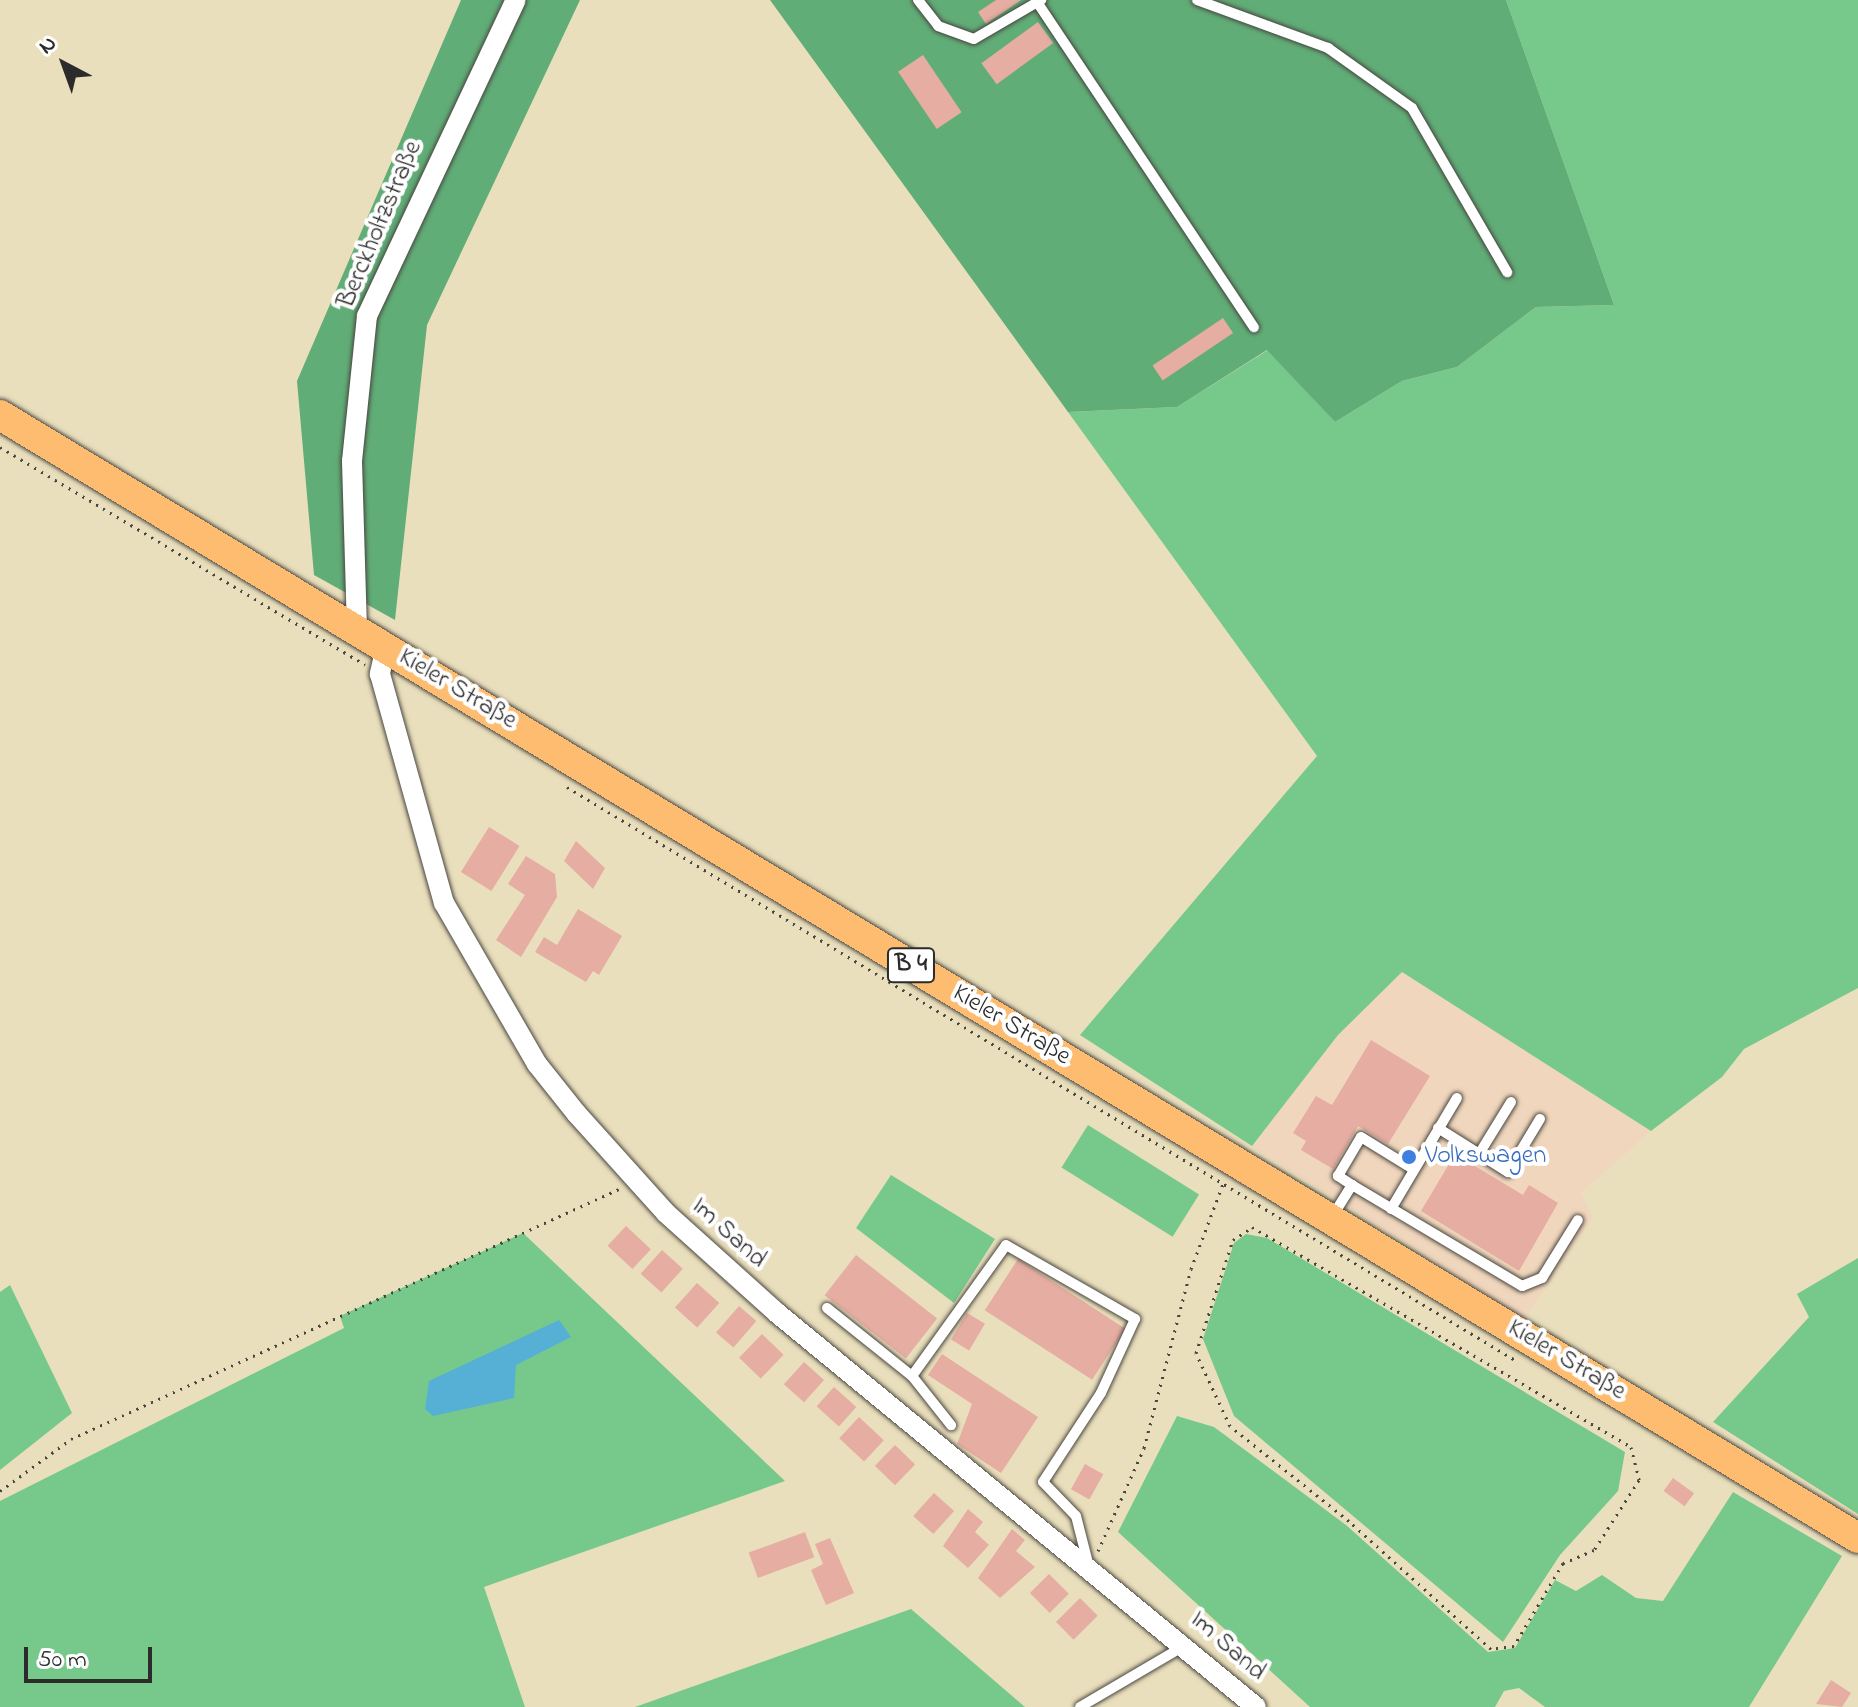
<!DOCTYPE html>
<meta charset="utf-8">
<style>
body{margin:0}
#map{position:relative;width:1858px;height:1707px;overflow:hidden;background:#eadfbc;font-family:"Indie Flower",sans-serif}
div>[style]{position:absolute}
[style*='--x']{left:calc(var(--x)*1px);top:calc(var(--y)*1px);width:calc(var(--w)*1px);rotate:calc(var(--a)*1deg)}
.built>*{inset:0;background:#f0d6bc}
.green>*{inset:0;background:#77c98b;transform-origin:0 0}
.forest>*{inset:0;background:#61ad77}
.water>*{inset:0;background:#56afd4}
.building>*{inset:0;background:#e6ada2;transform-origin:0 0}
.path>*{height:3px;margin-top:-1.5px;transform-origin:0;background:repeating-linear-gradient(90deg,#484641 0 2px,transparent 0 8px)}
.roads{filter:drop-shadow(0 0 2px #484641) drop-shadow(0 0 2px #484641)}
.lane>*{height:10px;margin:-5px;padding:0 5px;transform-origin:5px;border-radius:5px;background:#fff}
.street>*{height:20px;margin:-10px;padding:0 10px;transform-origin:10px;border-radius:10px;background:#fff}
.primary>*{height:30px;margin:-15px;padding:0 15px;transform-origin:15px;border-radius:15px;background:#fdbc70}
.dots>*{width:22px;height:22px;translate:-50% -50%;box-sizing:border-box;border:4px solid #fff;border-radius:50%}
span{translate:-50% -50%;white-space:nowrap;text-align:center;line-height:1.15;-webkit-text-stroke:8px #fff;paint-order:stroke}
.shield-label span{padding:2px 6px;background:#fff;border:2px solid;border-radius:6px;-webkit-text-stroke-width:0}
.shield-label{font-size:24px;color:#2b2b2b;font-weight:700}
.street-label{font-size:26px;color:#2b2b2b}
.shop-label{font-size:26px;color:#366cbe}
.left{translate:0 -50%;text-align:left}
.north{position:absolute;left:24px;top:24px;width:80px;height:80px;-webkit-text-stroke:6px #fff;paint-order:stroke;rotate:319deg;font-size:22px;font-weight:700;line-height:32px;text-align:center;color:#2b2b2b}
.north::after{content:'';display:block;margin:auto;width:28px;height:36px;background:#2b2b2b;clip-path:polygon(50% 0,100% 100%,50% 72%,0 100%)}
.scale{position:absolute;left:24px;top:1647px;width:128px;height:36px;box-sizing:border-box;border:4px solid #2b2b2b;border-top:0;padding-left:10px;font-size:24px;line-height:28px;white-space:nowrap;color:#2b2b2b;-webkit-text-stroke:6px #fff;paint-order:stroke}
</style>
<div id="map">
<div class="built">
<div style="clip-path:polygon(1402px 972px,1651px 1131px,1581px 1193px,1593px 1217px,1525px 1319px,1252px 1146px,1338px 1035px)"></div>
</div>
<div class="green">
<div style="clip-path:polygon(1506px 0,1858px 0,1858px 988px,1744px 1049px,1722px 1077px,1651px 1131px,1402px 972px,1338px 1035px,1252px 1146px,1080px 1035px,1317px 756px,1068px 412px,1177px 407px,1268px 350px,1335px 422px,1402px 381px,1457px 367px,1536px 307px,1614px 305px)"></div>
<div style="left:1088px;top:1125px;width:131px;height:50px;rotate:32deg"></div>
<div style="clip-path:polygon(891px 1175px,995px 1239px,954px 1303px,856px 1228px)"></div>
<div style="clip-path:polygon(523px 1233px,785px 1481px,484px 1587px,525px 1707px,0 1707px,0 1501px,344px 1328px,340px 1316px)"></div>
<div style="clip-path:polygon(1246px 1234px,1267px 1238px,1625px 1452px,1618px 1491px,1560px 1555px,1503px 1642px,1234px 1416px,1203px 1339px,1234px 1243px)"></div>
<div style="clip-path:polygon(1858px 1258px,1858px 1514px,1713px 1422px,1809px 1317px,1797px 1294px)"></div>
<div style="clip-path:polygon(10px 1285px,72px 1413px,0 1470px,0 1292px)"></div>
<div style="clip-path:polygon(1177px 1416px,1214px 1427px,1346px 1525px,1488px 1652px,1515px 1648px,1555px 1580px,1576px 1591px,1602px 1575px,1636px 1598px,1663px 1601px,1733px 1492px,1842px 1556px,1749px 1707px,1545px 1707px,1519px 1688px,1504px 1691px,1495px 1707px,1310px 1707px,1118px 1532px)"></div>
<div style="clip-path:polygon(911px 1609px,1025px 1707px,635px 1707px)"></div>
</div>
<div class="forest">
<div style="clip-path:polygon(461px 0,580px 0,427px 325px,395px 620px,314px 575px,297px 381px)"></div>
<div style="clip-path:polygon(770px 0,1506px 0,1614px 305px,1536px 307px,1457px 367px,1402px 381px,1335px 422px,1267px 350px,1177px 407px,1068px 412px)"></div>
</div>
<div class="water">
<div style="clip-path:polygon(559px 1320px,571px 1337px,516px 1365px,514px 1398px,433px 1416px,425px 1409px,429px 1381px)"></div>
</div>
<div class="building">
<div style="clip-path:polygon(996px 0,1021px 0,986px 24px,978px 12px)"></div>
<div style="left:1038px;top:22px;width:26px;height:70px;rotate:54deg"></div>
<div style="left:923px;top:55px;width:69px;height:30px;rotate:56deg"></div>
<div style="left:1223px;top:318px;width:18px;height:85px;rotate:56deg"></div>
<div style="left:489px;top:827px;width:36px;height:53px;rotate:32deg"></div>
<div style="clip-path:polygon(576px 841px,605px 868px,593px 889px,564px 861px)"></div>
<div style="clip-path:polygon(526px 856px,555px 874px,557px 897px,521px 957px,496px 940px,525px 895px,508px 884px)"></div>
<div style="clip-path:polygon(578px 909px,622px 936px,599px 975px,593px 971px,586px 982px,535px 952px,544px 937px,557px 945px)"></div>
<div style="clip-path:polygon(1371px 1040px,1430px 1076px,1388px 1144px,1358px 1126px,1333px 1169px,1301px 1150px,1306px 1141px,1293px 1133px,1316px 1096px,1332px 1105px)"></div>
<div style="clip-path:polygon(1455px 1154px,1523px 1195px,1529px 1185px,1558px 1203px,1519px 1271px,1421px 1211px)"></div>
<div style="left:626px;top:1226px;width:34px;height:27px;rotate:43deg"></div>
<div style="left:662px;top:1250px;width:28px;height:32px;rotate:42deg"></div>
<div style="left:856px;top:1255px;width:103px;height:51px;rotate:38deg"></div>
<div style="left:1018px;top:1259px;width:128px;height:61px;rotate:33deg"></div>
<div style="left:697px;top:1283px;width:30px;height:33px;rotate:42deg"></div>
<div style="left:739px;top:1306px;width:23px;height:35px;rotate:41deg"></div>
<div style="left:967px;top:1313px;width:21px;height:31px;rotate:31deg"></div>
<div style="left:762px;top:1334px;width:30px;height:33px;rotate:44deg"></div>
<div style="clip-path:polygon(942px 1354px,1038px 1417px,1001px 1473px,957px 1444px,972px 1404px,928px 1375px)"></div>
<div style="left:804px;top:1362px;width:27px;height:30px;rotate:42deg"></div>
<div style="left:834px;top:1387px;width:30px;height:26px;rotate:42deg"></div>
<div style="left:859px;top:1417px;width:34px;height:29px;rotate:43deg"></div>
<div style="left:895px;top:1445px;width:28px;height:29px;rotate:44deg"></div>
<div style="left:1085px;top:1464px;width:21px;height:29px;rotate:29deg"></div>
<div style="left:1673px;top:1478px;width:26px;height:16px;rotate:36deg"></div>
<div style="left:934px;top:1493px;width:27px;height:31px;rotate:42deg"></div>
<div style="clip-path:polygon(968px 1509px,983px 1522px,975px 1532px,989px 1545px,968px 1568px,943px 1546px)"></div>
<div style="clip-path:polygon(1012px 1529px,1025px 1540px,1016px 1551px,1035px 1567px,1000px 1598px,978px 1578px)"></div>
<div style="left:805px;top:1532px;width:27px;height:60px;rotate:70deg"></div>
<div style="clip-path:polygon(830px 1538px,854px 1593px,826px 1605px,811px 1570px,823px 1564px,815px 1544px)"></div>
<div style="left:1049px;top:1574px;width:28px;height:27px;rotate:45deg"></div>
<div style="left:1080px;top:1598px;width:25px;height:34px;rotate:45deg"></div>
<div style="clip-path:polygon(1831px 1680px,1851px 1693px,1842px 1707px,1816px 1704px)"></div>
</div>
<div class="path">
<div style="--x:0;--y:447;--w:425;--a:30.8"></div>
<div style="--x:567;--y:787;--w:1108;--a:31.15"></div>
<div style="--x:1252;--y:1227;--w:438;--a:30.1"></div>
<div style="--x:1631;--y:1447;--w:34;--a:76"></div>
<div style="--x:1639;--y:1480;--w:83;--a:122.7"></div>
<div style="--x:1594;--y:1550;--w:34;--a:157"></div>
<div style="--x:1563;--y:1563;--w:96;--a:120.6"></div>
<div style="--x:1514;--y:1646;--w:23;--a:173"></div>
<div style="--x:1491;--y:1649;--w:191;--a:-138"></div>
<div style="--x:1349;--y:1521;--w:152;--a:-141.4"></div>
<div style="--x:1230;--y:1426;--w:81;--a:-115"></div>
<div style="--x:1196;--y:1353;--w:119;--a:-71.9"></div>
<div style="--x:1233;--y:1240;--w:23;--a:-34"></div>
<div style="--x:0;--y:1491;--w:88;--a:-36.2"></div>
<div style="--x:71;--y:1439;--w:602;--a:-24.52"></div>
<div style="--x:1098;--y:1551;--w:113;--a:-65.9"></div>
<div style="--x:1144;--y:1448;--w:185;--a:-75.3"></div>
<div style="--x:1191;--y:1269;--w:91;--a:-69.4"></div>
</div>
<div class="roads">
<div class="lane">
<div style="--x:918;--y:0;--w:33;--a:52"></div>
<div style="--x:938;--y:26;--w:38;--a:20"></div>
<div style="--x:974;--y:39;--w:78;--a:-30.2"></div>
<div style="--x:1197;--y:0;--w:140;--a:20.1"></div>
<div style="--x:1328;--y:48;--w:103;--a:35.5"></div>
<div style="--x:1412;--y:108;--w:190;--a:59.9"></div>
<div style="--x:1037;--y:2;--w:391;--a:56.3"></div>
<div style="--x:1438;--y:1128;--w:83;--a:32.2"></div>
<div style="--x:1508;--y:1172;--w:62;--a:-58.9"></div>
<div style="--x:1479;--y:1154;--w:61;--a:-58.4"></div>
<div style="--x:1352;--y:1185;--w:17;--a:-147"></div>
<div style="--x:1338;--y:1176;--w:45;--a:-59.5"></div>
<div style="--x:1361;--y:1137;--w:61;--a:31.6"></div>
<div style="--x:1391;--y:1209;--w:129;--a:-59.3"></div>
<div style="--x:1332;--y:1217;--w:38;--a:-58"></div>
<div style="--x:1352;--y:1185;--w:198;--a:30.7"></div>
<div style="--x:1522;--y:1286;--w:22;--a:-22"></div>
<div style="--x:1542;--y:1278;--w:68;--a:-58.2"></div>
<div style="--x:827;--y:1308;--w:109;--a:38.7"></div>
<div style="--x:912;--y:1376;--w:161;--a:-54.3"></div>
<div style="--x:1006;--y:1245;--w:149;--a:29.8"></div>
<div style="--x:1135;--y:1319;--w:81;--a:114.7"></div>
<div style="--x:1101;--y:1393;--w:106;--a:123.1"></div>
<div style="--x:1043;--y:1482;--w:47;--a:45.9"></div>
<div style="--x:1076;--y:1516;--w:53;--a:75.7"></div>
<div style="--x:912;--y:1376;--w:63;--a:51.5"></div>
<div style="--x:1080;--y:1707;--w:121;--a:-30.4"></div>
</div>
<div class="street">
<div style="--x:357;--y:630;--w:169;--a:-91.7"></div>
<div style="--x:352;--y:461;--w:146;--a:-84.1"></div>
<div style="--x:367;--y:316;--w:349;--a:-64.8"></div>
<div style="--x:386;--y:647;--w:28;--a:103"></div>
<div style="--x:380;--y:674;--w:238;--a:74.4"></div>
<div style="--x:444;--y:903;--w:186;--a:60"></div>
<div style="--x:537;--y:1064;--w:63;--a:51.5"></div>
<div style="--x:576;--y:1113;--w:135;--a:48"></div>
<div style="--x:666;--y:1213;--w:149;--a:42"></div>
<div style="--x:777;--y:1313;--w:620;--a:39.44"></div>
</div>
<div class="primary">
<div style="--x:0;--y:415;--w:2171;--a:31.15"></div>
</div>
</div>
<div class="dots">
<div style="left:1409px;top:1157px;background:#3f7fe0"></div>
</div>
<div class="shield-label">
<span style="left:911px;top:965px">B 4</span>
</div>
<div class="street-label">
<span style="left:381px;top:225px;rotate:-67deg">Berckholtzstraße</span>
<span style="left:457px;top:690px;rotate:31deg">Kieler Straße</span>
<span style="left:1011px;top:1026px;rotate:31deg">Kieler Straße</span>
<span style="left:728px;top:1234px;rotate:42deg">Im Sand</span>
<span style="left:1566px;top:1361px;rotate:31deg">Kieler Straße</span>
<span style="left:1227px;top:1647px;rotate:41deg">Im Sand</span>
</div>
<div class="shop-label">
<span class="left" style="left:1425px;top:1157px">Volkswagen</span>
</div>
<div class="north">N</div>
<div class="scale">50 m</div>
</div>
